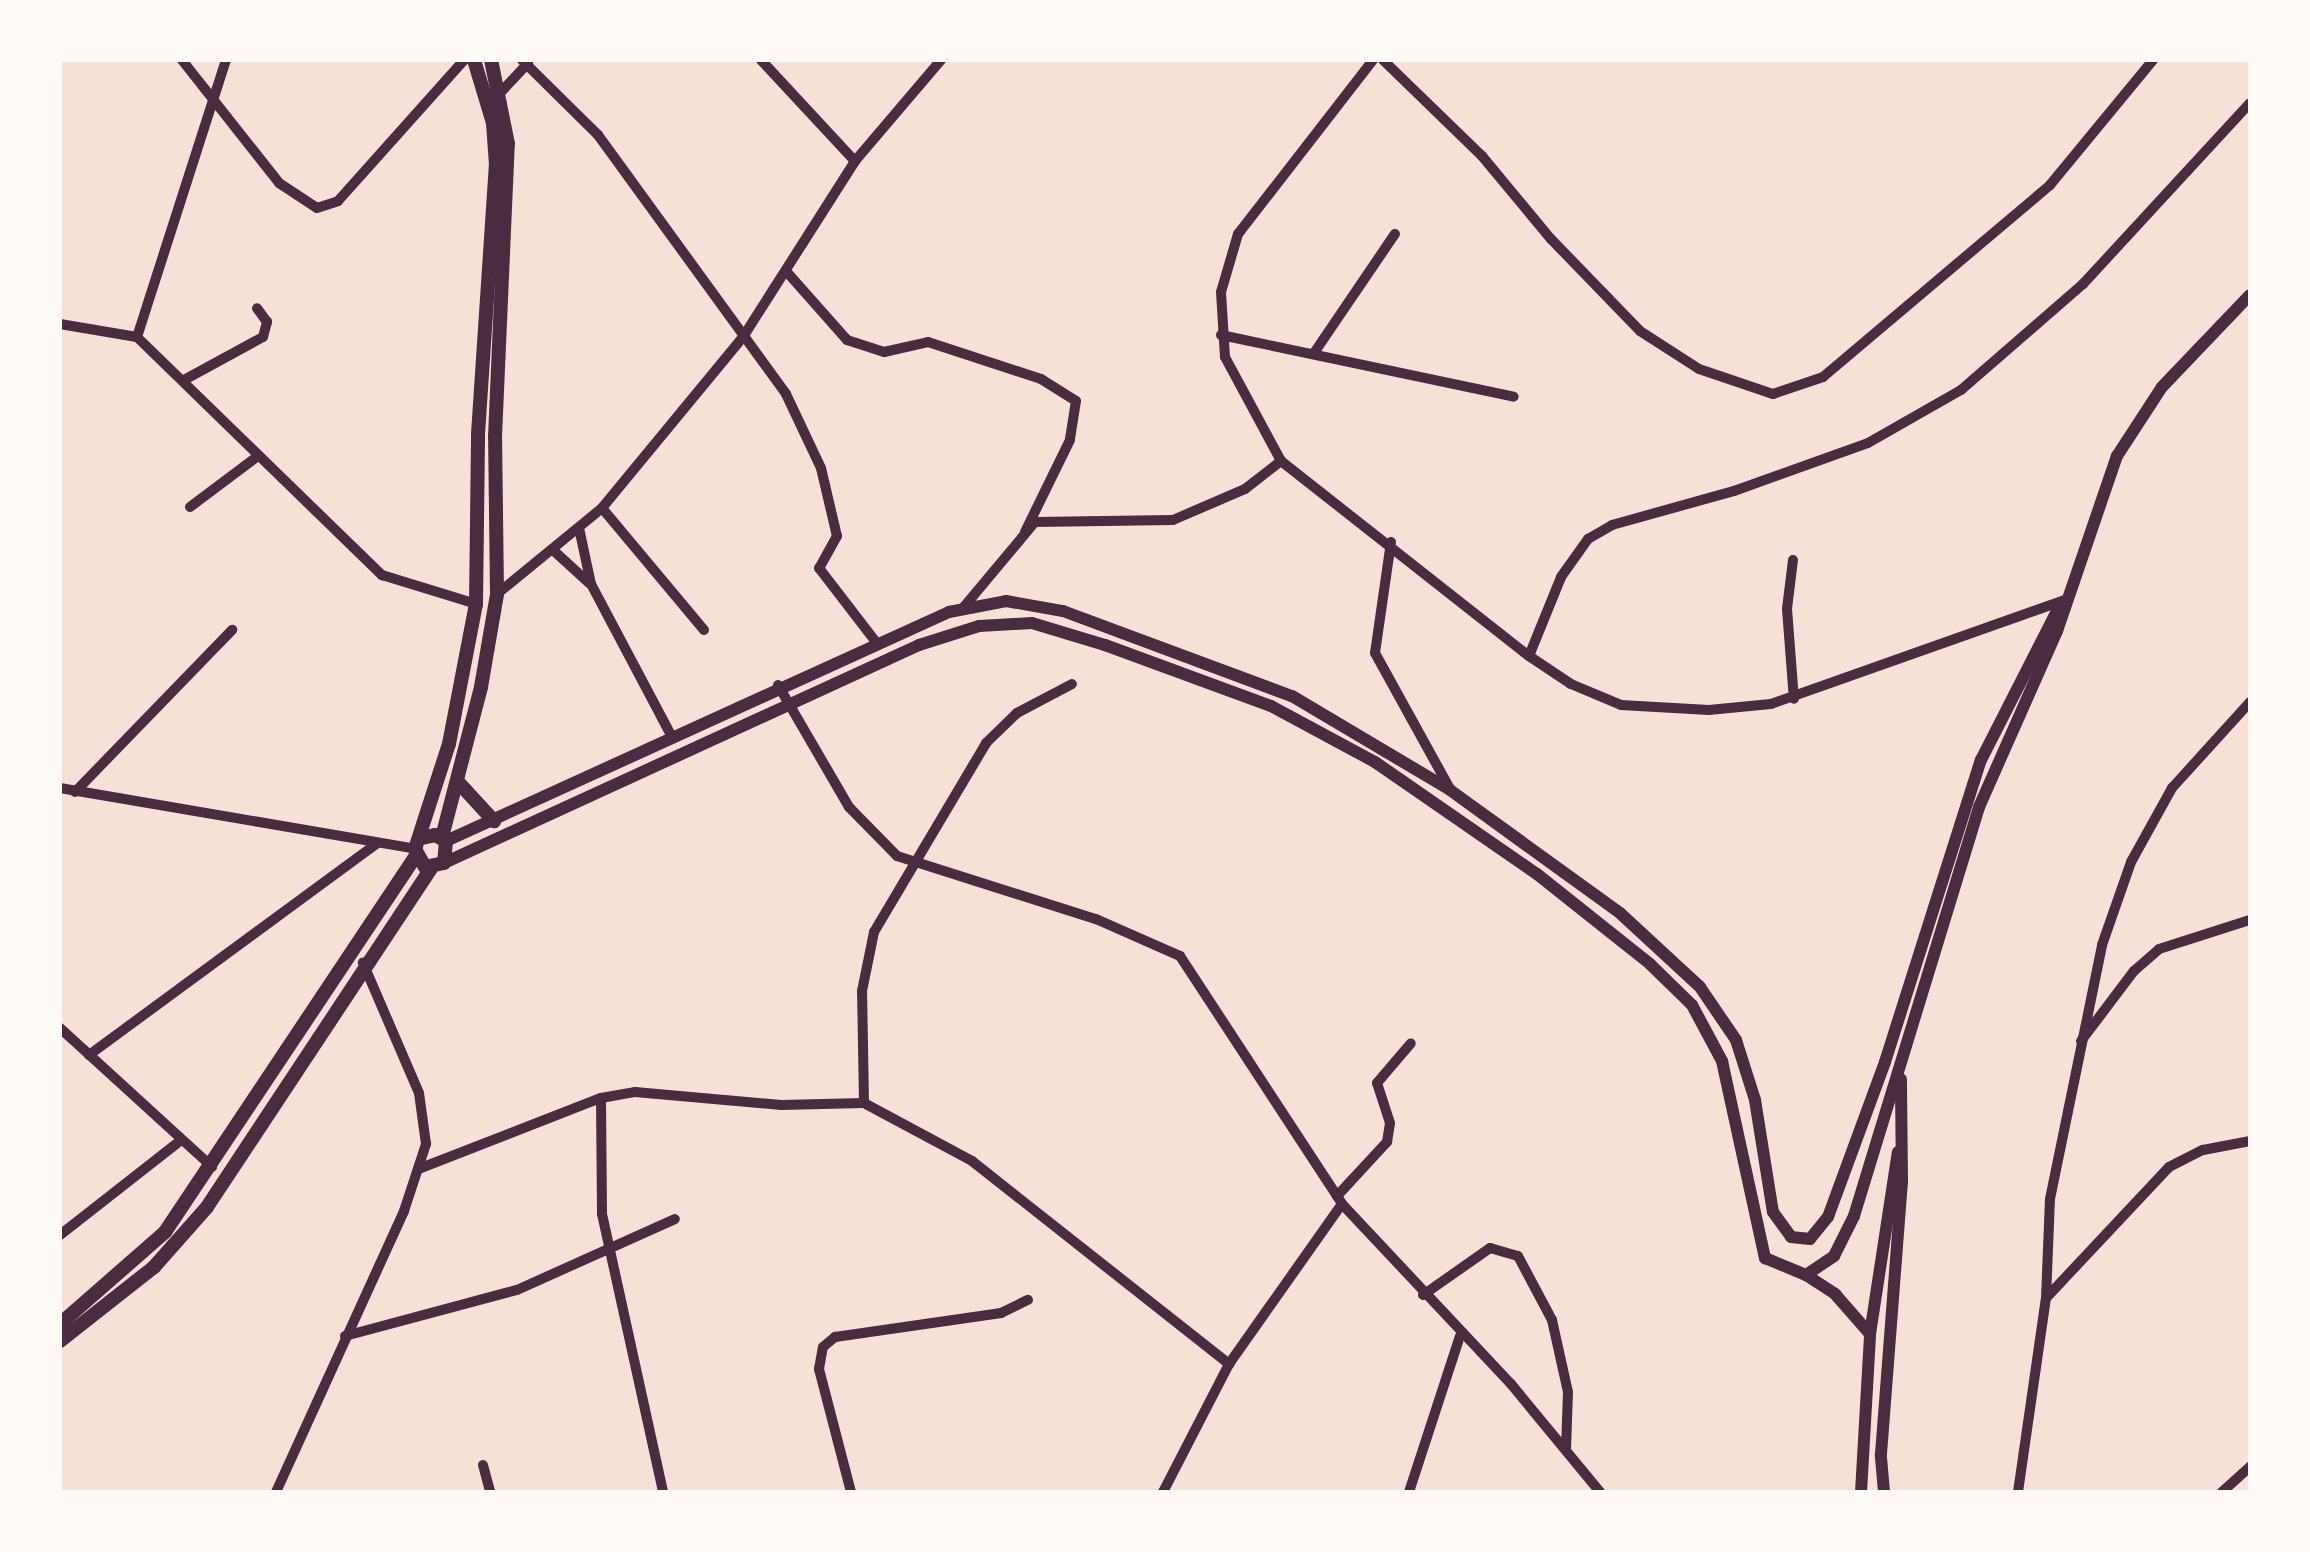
<!DOCTYPE html>
<style>
body{margin:0}
#map{position:relative;width:2310px;height:1552px;overflow:hidden;background:#f7e1d7;font-family:"PT Serif",serif}
div>[style]{position:absolute}
[style*='--x']{left:calc(var(--x)*1px);top:calc(var(--y)*1px);width:calc(var(--w)*1px);rotate:calc(var(--a)*1deg)}
.minor>*{height:10px;margin:-5px;padding:0 5px;transform-origin:5px;border-radius:5px;background:#4a2c40}
.tertiary>*{height:12px;margin:-6px;padding:0 6px;transform-origin:6px;border-radius:6px;background:#4a2c40}
.secondary>*{height:14px;margin:-7px;padding:0 7px;transform-origin:7px;border-radius:7px;background:#4a2c40}
span{translate:-50% -50%;white-space:nowrap;text-align:center;line-height:1.15;-webkit-text-stroke:10px #fffaf5;paint-order:stroke}
.frame{position:absolute;inset:0;border:62px solid #fffaf5;pointer-events:none}
</style>
<div id="map">
<div class="minor">
<div style="--x:182;--y:60;--w:157;--a:51.7"></div>
<div style="--x:279;--y:183;--w:45;--a:33.3"></div>
<div style="--x:317;--y:208;--w:22;--a:-18"></div>
<div style="--x:338;--y:201;--w:189;--a:-48.2"></div>
<div style="--x:522;--y:60;--w:107;--a:44.6"></div>
<div style="--x:598;--y:135;--w:320;--a:54"></div>
<div style="--x:786;--y:394;--w:82;--a:64.7"></div>
<div style="--x:821;--y:468;--w:70;--a:76.8"></div>
<div style="--x:837;--y:536;--w:37;--a:119"></div>
<div style="--x:819;--y:568;--w:93;--a:52.4"></div>
<div style="--x:761;--y:60;--w:138;--a:47.1"></div>
<div style="--x:1373;--y:60;--w:220;--a:127.8"></div>
<div style="--x:1238;--y:234;--w:60;--a:106.3"></div>
<div style="--x:1221;--y:292;--w:65;--a:86.5"></div>
<div style="--x:1225;--y:357;--w:118;--a:61.7"></div>
<div style="--x:1281;--y:461;--w:315;--a:38.2"></div>
<div style="--x:1529;--y:656;--w:50;--a:33.7"></div>
<div style="--x:1571;--y:684;--w:54;--a:22.8"></div>
<div style="--x:1621;--y:705;--w:88;--a:3.3"></div>
<div style="--x:1709;--y:710;--w:62;--a:-5.5"></div>
<div style="--x:1771;--y:704;--w:311;--a:-19.5"></div>
<div style="--x:1383;--y:60;--w:138;--a:44.1"></div>
<div style="--x:1482;--y:156;--w:108;--a:50.3"></div>
<div style="--x:1551;--y:239;--w:128;--a:45.9"></div>
<div style="--x:1640;--y:331;--w:70;--a:32.8"></div>
<div style="--x:1699;--y:369;--w:78;--a:18.7"></div>
<div style="--x:1773;--y:394;--w:53;--a:-18.8"></div>
<div style="--x:1823;--y:377;--w:297;--a:-40.2"></div>
<div style="--x:2050;--y:185;--w:162;--a:-50.5"></div>
<div style="--x:501;--y:92;--w:40;--a:-47"></div>
<div style="--x:786;--y:271;--w:92;--a:48.5"></div>
<div style="--x:847;--y:340;--w:39;--a:18"></div>
<div style="--x:884;--y:352;--w:45;--a:-12.8"></div>
<div style="--x:928;--y:342;--w:119;--a:18.1"></div>
<div style="--x:1041;--y:379;--w:41;--a:32.2"></div>
<div style="--x:1076;--y:401;--w:39;--a:99"></div>
<div style="--x:1070;--y:440;--w:102;--a:116.1"></div>
<div style="--x:60;--y:324;--w:78;--a:9.6"></div>
<div style="--x:137;--y:337;--w:342;--a:44.2"></div>
<div style="--x:382;--y:575;--w:98;--a:17.1"></div>
<div style="--x:1221;--y:335;--w:299;--a:11.9"></div>
<div style="--x:137;--y:337;--w:291;--a:-72.2"></div>
<div style="--x:1314;--y:353;--w:144;--a:-55.8"></div>
<div style="--x:184;--y:380;--w:90;--a:-28.6"></div>
<div style="--x:263;--y:337;--w:16;--a:-75"></div>
<div style="--x:267;--y:322;--w:17;--a:-126"></div>
<div style="--x:190;--y:507;--w:85;--a:-36.9"></div>
<div style="--x:602;--y:508;--w:159;--a:50.1"></div>
<div style="--x:579;--y:528;--w:57;--a:77.9"></div>
<div style="--x:591;--y:584;--w:175;--a:62.1"></div>
<div style="--x:1391;--y:542;--w:112;--a:98.2"></div>
<div style="--x:1375;--y:653;--w:155;--a:61.1"></div>
<div style="--x:553;--y:550;--w:49;--a:42.5"></div>
<div style="--x:1793;--y:560;--w:49;--a:97"></div>
<div style="--x:1787;--y:609;--w:90;--a:85.6"></div>
<div style="--x:497;--y:594;--w:136;--a:-39.3"></div>
<div style="--x:602;--y:508;--w:222;--a:-50.5"></div>
<div style="--x:743;--y:337;--w:209;--a:-57.5"></div>
<div style="--x:855;--y:161;--w:133;--a:-49.6"></div>
<div style="--x:963;--y:608;--w:112;--a:-50.1"></div>
<div style="--x:1035;--y:522;--w:138;--a:-0.8"></div>
<div style="--x:1173;--y:520;--w:78;--a:-23.3"></div>
<div style="--x:1245;--y:489;--w:46;--a:-37.9"></div>
<div style="--x:1529;--y:656;--w:85;--a:-67.9"></div>
<div style="--x:1561;--y:577;--w:47;--a:-54.6"></div>
<div style="--x:1588;--y:539;--w:28;--a:-30"></div>
<div style="--x:1612;--y:525;--w:127;--a:-15.6"></div>
<div style="--x:1734;--y:491;--w:142;--a:-19.7"></div>
<div style="--x:1868;--y:443;--w:107;--a:-29.7"></div>
<div style="--x:1961;--y:390;--w:162;--a:-41"></div>
<div style="--x:2083;--y:284;--w:246;--a:-47.3"></div>
<div style="--x:778;--y:685;--w:141;--a:59.8"></div>
<div style="--x:849;--y:807;--w:69;--a:45.6"></div>
<div style="--x:897;--y:856;--w:209;--a:17.6"></div>
<div style="--x:1096;--y:919;--w:92;--a:23.8"></div>
<div style="--x:1180;--y:956;--w:296;--a:56.8"></div>
<div style="--x:1342;--y:1204;--w:247;--a:46.8"></div>
<div style="--x:1511;--y:1384;--w:140;--a:50.5"></div>
<div style="--x:60;--y:788;--w:360;--a:9.7"></div>
<div style="--x:75;--y:792;--w:226;--a:-45.9"></div>
<div style="--x:60;--y:1028;--w:206;--a:42.4"></div>
<div style="--x:2081;--y:1041;--w:88;--a:-52.9"></div>
<div style="--x:2134;--y:971;--w:33;--a:-41"></div>
<div style="--x:2159;--y:949;--w:96;--a:-17.7"></div>
<div style="--x:89;--y:1055;--w:358;--a:-36.3"></div>
<div style="--x:601;--y:1098;--w:116;--a:89.5"></div>
<div style="--x:602;--y:1214;--w:285;--a:77.6"></div>
<div style="--x:864;--y:1103;--w:112;--a:-91"></div>
<div style="--x:862;--y:991;--w:60;--a:-78.5"></div>
<div style="--x:874;--y:932;--w:220;--a:-59.3"></div>
<div style="--x:986;--y:743;--w:43;--a:-44.1"></div>
<div style="--x:1017;--y:713;--w:62;--a:-27.8"></div>
<div style="--x:421;--y:1168;--w:193;--a:-21.3"></div>
<div style="--x:601;--y:1098;--w:35;--a:-10"></div>
<div style="--x:635;--y:1092;--w:147;--a:5.1"></div>
<div style="--x:781;--y:1105;--w:83;--a:-1.4"></div>
<div style="--x:864;--y:1103;--w:123;--a:28.2"></div>
<div style="--x:972;--y:1161;--w:328;--a:38.3"></div>
<div style="--x:1337;--y:1196;--w:74;--a:-47.2"></div>
<div style="--x:1387;--y:1142;--w:19;--a:-81"></div>
<div style="--x:1390;--y:1123;--w:42;--a:-108"></div>
<div style="--x:1377;--y:1083;--w:52;--a:-49.6"></div>
<div style="--x:60;--y:1235;--w:152;--a:-38.1"></div>
<div style="--x:1423;--y:1295;--w:82;--a:-35"></div>
<div style="--x:1490;--y:1248;--w:29;--a:16"></div>
<div style="--x:1518;--y:1256;--w:72;--a:62"></div>
<div style="--x:1552;--y:1320;--w:74;--a:77.5"></div>
<div style="--x:1568;--y:1392;--w:57;--a:92"></div>
<div style="--x:2047;--y:1297;--w:178;--a:-46.8"></div>
<div style="--x:2169;--y:1167;--w:38;--a:-27"></div>
<div style="--x:2203;--y:1150;--w:48;--a:-10.8"></div>
<div style="--x:345;--y:1336;--w:178;--a:-15"></div>
<div style="--x:517;--y:1290;--w:173;--a:-24.2"></div>
<div style="--x:483;--y:1465;--w:28;--a:75"></div>
<div style="--x:276;--y:1492;--w:309;--a:-65.5"></div>
<div style="--x:404;--y:1211;--w:71;--a:-71.8"></div>
<div style="--x:426;--y:1144;--w:51;--a:-97.8"></div>
<div style="--x:419;--y:1093;--w:142;--a:-113.3"></div>
<div style="--x:851;--y:1492;--w:127;--a:-104.6"></div>
<div style="--x:819;--y:1369;--w:22;--a:-80"></div>
<div style="--x:823;--y:1347;--w:16;--a:-40"></div>
<div style="--x:835;--y:1337;--w:168;--a:-8.2"></div>
<div style="--x:1001;--y:1313;--w:30;--a:-26"></div>
<div style="--x:1163;--y:1492;--w:144;--a:-62.7"></div>
<div style="--x:1229;--y:1364;--w:196;--a:-54.8"></div>
<div style="--x:1409;--y:1492;--w:164;--a:-71.9"></div>
<div style="--x:2018;--y:1492;--w:196;--a:-81.8"></div>
<div style="--x:2046;--y:1298;--w:99;--a:-87.7"></div>
<div style="--x:2050;--y:1199;--w:259;--a:-78.4"></div>
<div style="--x:2102;--y:945;--w:88;--a:-70.7"></div>
<div style="--x:2131;--y:862;--w:85;--a:-61"></div>
<div style="--x:2172;--y:788;--w:116;--a:-47.8"></div>
<div style="--x:2222;--y:1492;--w:38;--a:-42"></div>
</div>
<div class="tertiary">
<div style="--x:446;--y:841;--w:553;--a:-24.48"></div>
<div style="--x:949;--y:612;--w:58;--a:-10.9"></div>
<div style="--x:1006;--y:601;--w:58;--a:10"></div>
<div style="--x:1063;--y:611;--w:244;--a:20.4"></div>
<div style="--x:1292;--y:696;--w:184;--a:30.7"></div>
<div style="--x:1450;--y:790;--w:211;--a:35.9"></div>
<div style="--x:1621;--y:914;--w:108;--a:42.7"></div>
<div style="--x:1700;--y:987;--w:64;--a:55.8"></div>
<div style="--x:1736;--y:1040;--w:63;--a:72.4"></div>
<div style="--x:1755;--y:1100;--w:113;--a:80.9"></div>
<div style="--x:1773;--y:1212;--w:31;--a:54"></div>
<div style="--x:1791;--y:1237;--w:19;--a:6"></div>
<div style="--x:1810;--y:1239;--w:28;--a:-51"></div>
<div style="--x:1828;--y:1217;--w:165;--a:-69.8"></div>
<div style="--x:1885;--y:1062;--w:317;--a:-72.4"></div>
<div style="--x:1981;--y:760;--w:169;--a:-63"></div>
<div style="--x:444;--y:863;--w:523;--a:-24.65"></div>
<div style="--x:919;--y:645;--w:63;--a:-17.6"></div>
<div style="--x:979;--y:626;--w:53;--a:-3.2"></div>
<div style="--x:1032;--y:623;--w:76;--a:16.8"></div>
<div style="--x:1105;--y:645;--w:177;--a:20.2"></div>
<div style="--x:1271;--y:706;--w:118;--a:28.3"></div>
<div style="--x:1375;--y:762;--w:197;--a:34.7"></div>
<div style="--x:1537;--y:874;--w:144;--a:38.5"></div>
<div style="--x:1650;--y:964;--w:59;--a:44.3"></div>
<div style="--x:1692;--y:1005;--w:64;--a:61.8"></div>
<div style="--x:1722;--y:1061;--w:202;--a:77.7"></div>
<div style="--x:1765;--y:1258;--w:44;--a:22.5"></div>
<div style="--x:1806;--y:1275;--w:34;--a:-34"></div>
<div style="--x:1834;--y:1256;--w:45;--a:-63.4"></div>
<div style="--x:1854;--y:1216;--w:428;--a:-73"></div>
<div style="--x:1979;--y:807;--w:193;--a:-66.1"></div>
<div style="--x:2057;--y:631;--w:185;--a:-71.1"></div>
<div style="--x:2117;--y:456;--w:82;--a:-56.9"></div>
<div style="--x:2162;--y:387;--w:127;--a:-46.3"></div>
<div style="--x:1806;--y:1275;--w:35;--a:33"></div>
<div style="--x:1835;--y:1294;--w:53;--a:48.8"></div>
<div style="--x:1861;--y:1492;--w:158;--a:-86.7"></div>
<div style="--x:1870;--y:1334;--w:184;--a:-81.3"></div>
<div style="--x:1884;--y:1492;--w:38;--a:-95"></div>
<div style="--x:1881;--y:1454;--w:273;--a:-85.6"></div>
<div style="--x:1902;--y:1182;--w:103;--a:-90.6"></div>
</div>
<div class="secondary">
<div style="--x:459;--y:783;--w:52;--a:47.4"></div>
<div style="--x:442;--y:837;--w:155;--a:-75.4"></div>
<div style="--x:481;--y:687;--w:94;--a:-80.2"></div>
<div style="--x:497;--y:594;--w:157;--a:-90.7"></div>
<div style="--x:495;--y:437;--w:293;--a:-87.5"></div>
<div style="--x:508;--y:144;--w:86;--a:-101.4"></div>
<div style="--x:422;--y:838;--w:13;--a:-13"></div>
<div style="--x:435;--y:835;--w:13;--a:29"></div>
<div style="--x:446;--y:841;--w:22;--a:95"></div>
<div style="--x:444;--y:863;--w:19;--a:168"></div>
<div style="--x:425;--y:867;--w:21;--a:-119"></div>
<div style="--x:415;--y:849;--w:110;--a:-72.1"></div>
<div style="--x:449;--y:744;--w:143;--a:-79.1"></div>
<div style="--x:476;--y:604;--w:170;--a:-89.3"></div>
<div style="--x:478;--y:434;--w:270;--a:-86.2"></div>
<div style="--x:496;--y:165;--w:42;--a:-94.1"></div>
<div style="--x:493;--y:123;--w:66;--a:-106.8"></div>
<div style="--x:60;--y:1324;--w:140;--a:-41.2"></div>
<div style="--x:165;--y:1232;--w:452;--a:-56.3"></div>
<div style="--x:60;--y:1341;--w:120;--a:-38.2"></div>
<div style="--x:154;--y:1267;--w:80;--a:-48.5"></div>
<div style="--x:207;--y:1207;--w:406;--a:-56.5"></div>
</div>
<div class="frame"></div>
</div>
